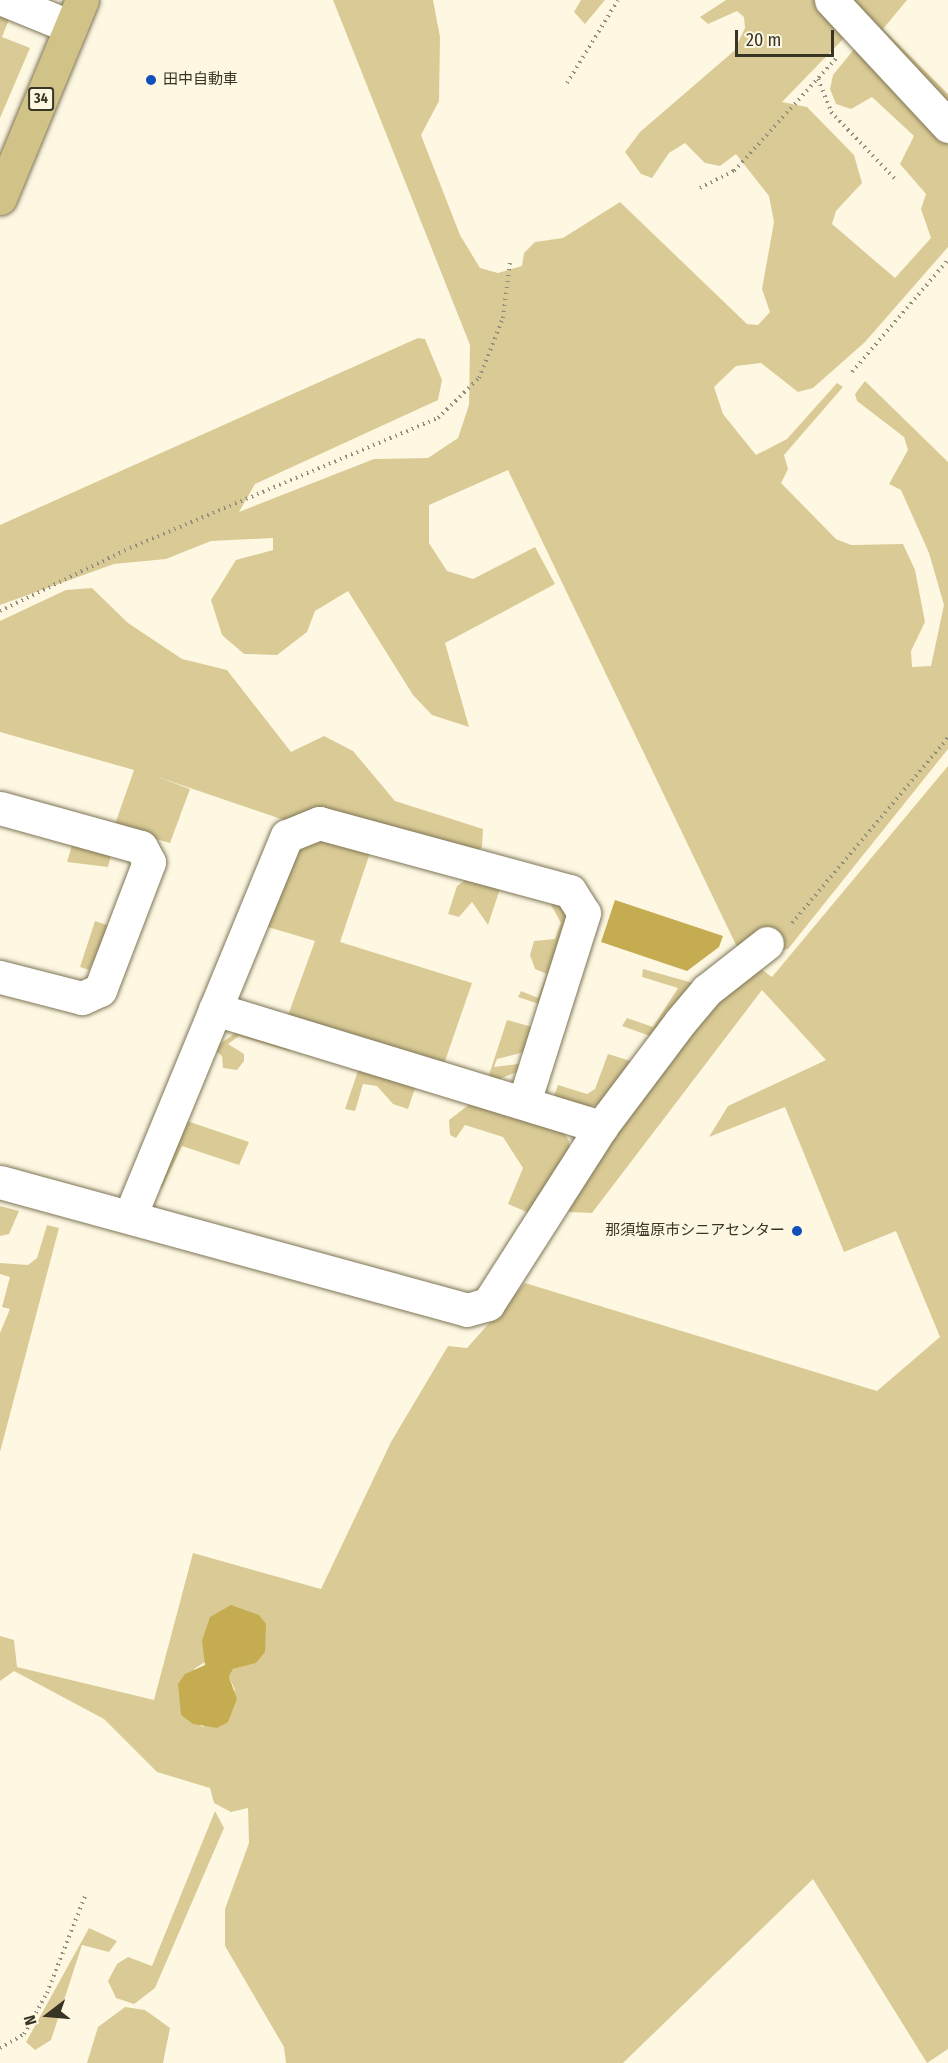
<!DOCTYPE html>
<meta charset="utf-8">
<style>
body{margin:0}
#map{position:relative;width:948px;height:2063px;overflow:hidden;background:#fef8e3;font-family:"Fira Sans Condensed","Noto Sans JP",sans-serif}
div>[style]{position:absolute}
[style*='--x']{left:calc(var(--x)*1px);top:calc(var(--y)*1px);width:calc(var(--w)*1px);rotate:calc(var(--a)*1deg)}
.green>*{inset:0;background:#dacb96}
.water>*{inset:0;background:#c5ac50}
.path>*{height:4px;margin-top:-2px;transform-origin:0;background:repeating-linear-gradient(90deg,#938e7c 0 1.5px,transparent 0 6px)}
.roads{filter:drop-shadow(0 0 2px #7e7556) drop-shadow(0 0 2px #7e7556)}
.minor>*{height:33px;margin:-16.5px;padding:0 16.5px;transform-origin:16.5px;border-radius:16.5px;background:#fff}
.primary>*{height:33px;margin:-16.5px;padding:0 16.5px;transform-origin:16.5px;border-radius:16.5px;background:#d1c288}
.dots>*{width:16px;height:16px;translate:-50% -50%;box-sizing:border-box;border:3px solid #fef8e3;border-radius:50%}
span{translate:-50% -50%;white-space:nowrap;text-align:center;line-height:1.15;-webkit-text-stroke:4.5px #fef8e3;paint-order:stroke}
.shield-label span{padding:2px 4px;background:#fef8e3;border:2px solid;border-radius:4px;-webkit-text-stroke-width:0}
.shield-label{font-size:14px;color:#383426;font-weight:700}
.poi-label{font-size:15px;color:#383426}
.left{translate:0 -50%;text-align:left}
.right{translate:-100% -50%;text-align:right}
.north{position:absolute;left:18px;top:1985px;width:60px;height:60px;-webkit-text-stroke:4px #fef8e3;paint-order:stroke;rotate:254deg;font-size:16px;font-weight:700;line-height:24px;text-align:center;color:#383426}
.north::after{content:'';display:block;margin:auto;width:21px;height:27px;background:#383426;clip-path:polygon(50% 0,100% 100%,50% 72%,0 100%)}
.scale{position:absolute;left:735px;top:30px;width:99px;height:27px;box-sizing:border-box;border:3px solid #383426;border-top:0;padding-left:8px;font-size:18px;line-height:21px;white-space:nowrap;color:#383426;-webkit-text-stroke:4px #fef8e3;paint-order:stroke}
</style>
<div id="map">
<div class="green">
<div style="clip-path:polygon(333px 0,433px 0,440px 37px,439px 101px,421px 135px,460px 235px,480px 268px,498px 273px,522px 266px,524px 253px,535px 242px,563px 238px,620px 202px,747px 324px,758px 325px,770px 312px,762px 289px,774px 222px,769px 196px,736px 154px,720px 166px,705px 163px,685px 143px,669px 153px,652px 178px,641px 174px,625px 152px,640px 132px,734px 51px,745px 28px,744px 17px,737px 11px,708px 24px,700px 17px,726px 0,819px 0,849px 33px,782px 102px,807px 107px,854px 155px,862px 183px,836px 211px,832px 224px,895px 278px,931px 238px,921px 209px,926px 194px,900px 164px,914px 136px,872px 97px,851px 109px,836px 104px,830px 89px,833px 75px,859px 43px,948px 138px,948px 247px,865px 342px,813px 388px,798px 392px,761px 363px,736px 366px,714px 387px,723px 414px,756px 455px,787px 439px,837px 383px,843px 387px,784px 455px,788px 469px,781px 483px,836px 539px,851px 545px,903px 544px,915px 570px,925px 622px,911px 651px,912px 667px,931px 666px,944px 605px,929px 553px,901px 490px,889px 484px,908px 450px,904px 437px,857px 401px,855px 394px,865px 381px,948px 462px,948px 749px,788px 949px,750px 956px,736px 945px,508px 470px,429px 505px,429px 543px,447px 571px,473px 579px,535px 547px,555px 584px,445px 643px,469px 727px,432px 715px,413px 695px,348px 591px,315px 611px,307px 632px,277px 655px,244px 654px,222px 635px,211px 600px,236px 560px,273px 550px,273px 538px,211px 541px,166px 559px,114px 564px,0 605px,0 525px,418px 338px,425px 339px,442px 380px,438px 400px,255px 484px,239px 512px,374px 459px,428px 458px,458px 438px,469px 405px,470px 345px)"></div>
<div style="clip-path:polygon(581px 0,605px 0,585px 24px,574px 12px)"></div>
<div style="clip-path:polygon(847px 0,907px 0,883px 29px,948px 94px,948px 107px)"></div>
<div style="clip-path:polygon(0 12px,10px 17px,2px 37px,30px 48px,0 118px)"></div>
<div style="clip-path:polygon(92px 588px,128px 623px,182px 659px,227px 670px,291px 752px,324px 736px,353px 751px,395px 801px,483px 829px,482px 847px,470px 857px,284px 820px,155px 776px,190px 789px,170px 843px,114px 827px,134px 770px,0 732px,0 621px,66px 590px)"></div>
<div style="clip-path:polygon(evenodd,948px 766px,948px 2049px,927px 2063px,813px 1879px,623px 2063px,286px 2063px,284px 2047px,225px 1946px,225px 1909px,249px 1843px,248px 1808px,231px 1812px,214px 1803px,210px 1788px,157px 1772px,104px 1719px,14px 1671px,0 1681px,0 1636px,14px 1640px,17px 1667px,154px 1700px,193px 1553px,321px 1589px,391px 1442px,448px 1346px,467px 1348px,525px 1283px,877px 1391px,940px 1337px,896px 1231px,844px 1252px,785px 1107px,709px 1137px,728px 1106px,826px 1060px,762px 990px,592px 1213px,570px 1212px,562px 1205px,710px 1002px,761px 969px,772px 977px,948px 766px,205px 1653px,255px 1663px,233px 1669px,229px 1677px,235px 1690px,203px 1727px,181px 1715px,194px 1669px,208px 1660px,205px 1653px)"></div>
<div style="clip-path:polygon(316px 838px,370px 853px,340px 942px,472px 983px,444px 1064px,287px 1018px,315px 941px,268px 927px,256px 946px,296px 847px)"></div>
<div style="clip-path:polygon(72px 845px,111px 855px,108px 867px,67px 862px)"></div>
<div style="clip-path:polygon(467px 879px,500px 889px,488px 925px,472px 902px,459px 917px,448px 914px,457px 886px)"></div>
<div style="clip-path:polygon(534px 891px,556px 898px,569px 920px,542px 1005px,518px 997px,521px 991px,538px 998px,547px 974px,535px 969px,530px 955px,534px 941px,555px 939px,561px 923px,550px 903px,531px 898px)"></div>
<div style="clip-path:polygon(95px 921px,110px 926px,89px 970px,80px 967px)"></div>
<div style="clip-path:polygon(643px 969px,693px 983px,653px 1037px,622px 1026px,627px 1018px,653px 1027px,678px 988px,642px 977px)"></div>
<div style="clip-path:polygon(507px 1020px,536px 1028px,528px 1051px,497px 1059px,494px 1067px,518px 1064px,522px 1070px,497px 1080px,488px 1078px)"></div>
<div style="clip-path:polygon(238px 1031px,291px 1048px,289px 1051px,239px 1036px,228px 1044px,244px 1054px,244px 1061px,237px 1070px,223px 1068px,222px 1056px,213px 1049px)"></div>
<div style="clip-path:polygon(608px 1054px,637px 1063px,604px 1103px,587px 1107px,554px 1096px,558px 1085px,587px 1094px,595px 1089px)"></div>
<div style="clip-path:polygon(359px 1068px,416px 1085px,408px 1109px,393px 1104px,377px 1086px,363px 1084px,355px 1111px,345px 1109px)"></div>
<div style="clip-path:polygon(474px 1101px,562px 1130px,569px 1141px,569px 1154px,529px 1213px,508px 1204px,523px 1168px,503px 1137px,465px 1125px,456px 1138px,450px 1135px,449px 1120px)"></div>
<div style="clip-path:polygon(184px 1120px,249px 1142px,239px 1165px,182px 1146px,162px 1188px,154px 1186px)"></div>
<div style="clip-path:polygon(0 1206px,19px 1211px,9px 1234px,0 1236px)"></div>
<div style="clip-path:polygon(47px 1225px,59px 1228px,0 1452px,0 1333px,10px 1309px,2px 1307px,10px 1277px,0 1274px,0 1263px,28px 1265px,37px 1258px)"></div>
<div style="clip-path:polygon(215px 1811px,224px 1828px,155px 1988px,134px 2004px,116px 1998px,108px 1981px,117px 1964px,128px 1957px,152px 1966px)"></div>
<div style="clip-path:polygon(89px 1928px,117px 1941px,109px 1952px,82px 1945px,51px 2040px,35px 2050px,26px 2042px)"></div>
<div style="clip-path:polygon(125px 2007px,145px 2010px,170px 2028px,163px 2063px,87px 2063px,98px 2027px)"></div>
</div>
<div class="water">
<div style="clip-path:polygon(615px 900px,723px 936px,719px 947px,687px 971px,601px 942px)"></div>
<div style="clip-path:polygon(231px 1605px,259px 1615px,266px 1624px,265px 1652px,256px 1663px,233px 1669px,229px 1677px,237px 1699px,228px 1722px,217px 1728px,193px 1724px,181px 1715px,178px 1684px,185px 1674px,205px 1665px,202px 1641px,210px 1617px)"></div>
</div>
<div class="path">
<div style="--x:818;--y:79;--w:35;--a:68"></div>
<div style="--x:831;--y:112;--w:94;--a:46.3"></div>
<div style="--x:567;--y:83;--w:97;--a:-58.4"></div>
<div style="--x:700;--y:188;--w:38;--a:-27"></div>
<div style="--x:734;--y:171;--w:156;--a:-47.8"></div>
<div style="--x:852;--y:372;--w:148;--a:-49.4"></div>
<div style="--x:0;--y:611;--w:144;--a:-25.9"></div>
<div style="--x:130;--y:548;--w:334;--a:-22.9"></div>
<div style="--x:438;--y:418;--w:57;--a:-44.3"></div>
<div style="--x:479;--y:378;--w:65;--a:-68.2"></div>
<div style="--x:503;--y:318;--w:57;--a:-83"></div>
<div style="--x:792;--y:923;--w:242;--a:-49.9"></div>
<div style="--x:0;--y:2048;--w:28;--a:-30"></div>
<div style="--x:24;--y:2034;--w:47;--a:-60.7"></div>
<div style="--x:47;--y:1993;--w:104;--a:-68.6"></div>
</div>
<div class="roads">
<div class="minor">
<div style="--x:5;--y:0;--w:71;--a:22.2"></div>
<div style="--x:831;--y:0;--w:172;--a:47.1"></div>
<div style="--x:0;--y:808;--w:146;--a:15.5"></div>
<div style="--x:141;--y:847;--w:17;--a:62"></div>
<div style="--x:149;--y:862;--w:137;--a:110.9"></div>
<div style="--x:100;--y:990;--w:20;--a:156"></div>
<div style="--x:82;--y:998;--w:85;--a:-165.6"></div>
<div style="--x:215;--y:1009;--w:404;--a:17"></div>
<div style="--x:0;--y:1182;--w:484;--a:15.3"></div>
<div style="--x:467;--y:1310;--w:22;--a:-16"></div>
<div style="--x:488;--y:1304;--w:210;--a:-57.4"></div>
<div style="--x:601;--y:1127;--w:131;--a:-53"></div>
<div style="--x:680;--y:1022;--w:42;--a:-49.8"></div>
<div style="--x:707;--y:990;--w:76;--a:-38.1"></div>
<div style="--x:130;--y:1216;--w:411;--a:-67.6"></div>
<div style="--x:287;--y:836;--w:35;--a:-22"></div>
<div style="--x:319;--y:823;--w:260;--a:15.2"></div>
<div style="--x:570;--y:891;--w:26;--a:58"></div>
<div style="--x:584;--y:913;--w:198;--a:107.6"></div>
</div>
<div class="primary">
<div style="--x:0;--y:198;--w:214;--a:-67.5"></div>
</div>
</div>
<div class="dots">
<div style="left:151px;top:80px;background:#114fba"></div>
<div style="left:797px;top:1231px;background:#114fba"></div>
</div>
<div class="shield-label">
<span style="left:41px;top:99px">34</span>
</div>
<div class="poi-label">
<span class="left" style="left:163px;top:80px">田中自動車</span>
<span class="right" style="left:785px;top:1231px">那須塩原市シニアセンター</span>
</div>
<div class="north">N</div>
<div class="scale">20 m</div>
</div>
